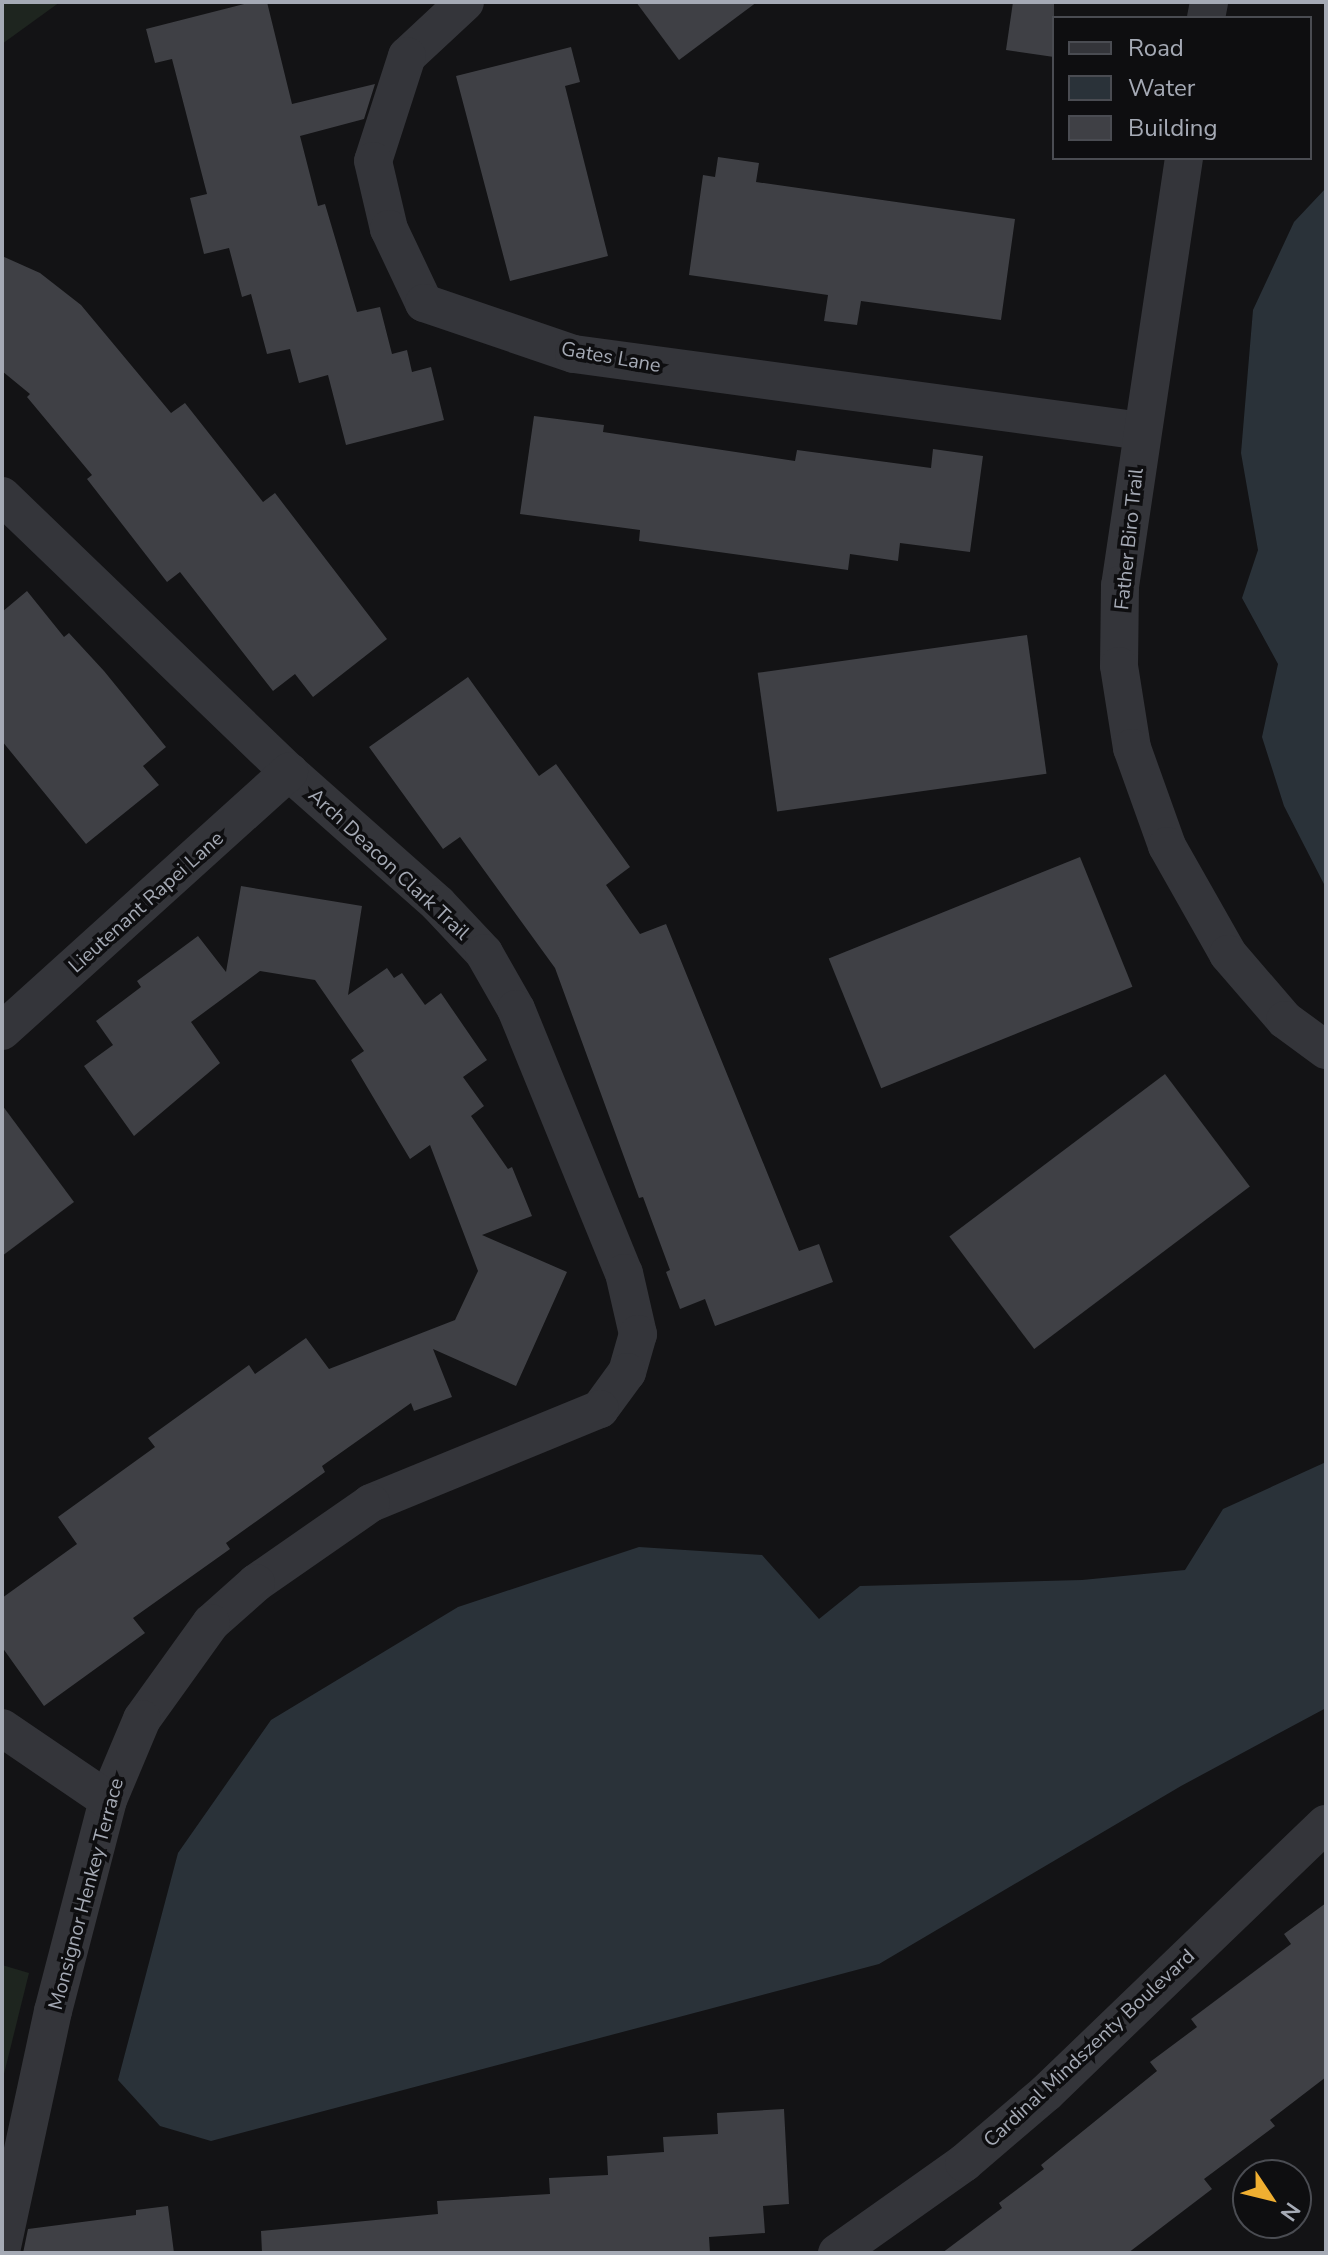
<!DOCTYPE html>
<style>
body{margin:0}
#map{position:relative;width:1328px;height:2255px;overflow:hidden;background:#131315;font-family:"Nunito Sans",sans-serif}
div>[style]{position:absolute}
[style*='--x']{left:calc(var(--x)*1px);top:calc(var(--y)*1px);width:calc(var(--w)*1px);rotate:calc(var(--a)*1deg)}
.green>*{inset:0;background:#1e251f}
.water>*{inset:0;background:#2a3239}
.building>*{inset:0;background:#3f4045;transform-origin:0 0}
.minor>*{height:38px;margin:-19px;padding:0 19px;transform-origin:19px;border-radius:19px;background:#34353a}
span{translate:-50% -50%;white-space:nowrap;text-align:center;line-height:1.15;-webkit-text-stroke:7px #0e0e10;paint-order:stroke}
.street-label{font-size:20px;color:#a5aab5}
.frame{position:absolute;inset:0;border:4px solid #a5aab5;pointer-events:none}
.legend{position:absolute;left:1052px;top:16px;width:260px;height:144px;box-sizing:border-box;background:#0e0e10;border:2px solid #4a4c52;margin:0;padding:10px 14px;list-style:none;font-size:24px;color:#a5aab5}
.legend li{display:flex;align-items:center;gap:16px;height:40px}
.legend b{width:40px;border:2px solid #4a4c52}
.north{position:absolute;left:1232px;top:2159px;width:80px;height:80px;box-sizing:border-box;background:#0e0e10;border:2px solid #4a4c52;border-radius:50%;rotate:125deg;font-size:22px;font-weight:700;line-height:32px;text-align:center;color:#a5aab5}
.north::after{content:'';display:block;margin:auto;width:28px;height:36px;background:#f0af31;clip-path:polygon(50% 0,100% 100%,50% 72%,0 100%)}
</style>
<div id="map">
<div class="green">
<div style="clip-path:polygon(2px 2px,60px 2px,2px 44px)"></div>
<div style="clip-path:polygon(2px 1965px,29px 1973px,2px 2082px)"></div>
</div>
<div class="water">
<div style="clip-path:polygon(1326px 188px,1326px 888px,1284px 806px,1262px 737px,1278px 664px,1242px 598px,1258px 550px,1241px 453px,1253px 310px,1294px 222px)"></div>
<div style="clip-path:polygon(1326px 1462px,1326px 1708px,1181px 1786px,879px 1964px,211px 2141px,160px 2126px,118px 2080px,178px 1853px,271px 1720px,458px 1607px,639px 1547px,762px 1555px,819px 1619px,860px 1586px,1082px 1580px,1185px 1570px,1223px 1509px)"></div>
</div>
<div class="building">
<div style="clip-path:polygon(252px 2px,267px 2px,292px 104px,375px 84px,364px 119px,300px 136px,318px 206px,325px 204px,357px 312px,380px 307px,392px 354px,407px 350px,412px 372px,431px 367px,444px 420px,346px 445px,328px 375px,299px 383px,290px 349px,267px 354px,251px 294px,242px 297px,229px 248px,204px 254px,190px 198px,207px 194px,172px 59px,155px 63px,146px 29px)"></div>
<div style="clip-path:polygon(636px 2px,757px 2px,679px 60px)"></div>
<div style="clip-path:polygon(1013px 2px,1054px 2px,1054px 57px,1006px 50px)"></div>
<div style="clip-path:polygon(571px 47px,580px 82px,565px 86px,608px 256px,510px 281px,456px 76px)"></div>
<div style="clip-path:polygon(718px 157px,759px 163px,756px 182px,1015px 219px,1001px 320px,861px 301px,857px 325px,824px 321px,828px 295px,689px 275px,703px 175px,715px 177px)"></div>
<div style="clip-path:polygon(2px 256px,40px 273px,81px 305px,171px 413px,185px 403px,263px 502px,275px 493px,387px 639px,313px 697px,295px 674px,273px 691px,180px 572px,167px 582px,87px 479px,92px 475px,27px 397px,30px 394px,2px 371px)"></div>
<div style="clip-path:polygon(534px 416px,604px 425px,603px 432px,795px 461px,797px 450px,931px 468px,933px 449px,983px 456px,970px 552px,900px 543px,898px 561px,850px 554px,848px 570px,639px 541px,640px 530px,520px 514px)"></div>
<div style="clip-path:polygon(27px 591px,64px 637px,69px 633px,104px 671px,166px 747px,143px 766px,159px 785px,86px 844px,2px 741px,2px 612px)"></div>
<div style="left:1027px;top:635px;width:140px;height:272px;rotate:82deg"></div>
<div style="clip-path:polygon(468px 677px,539px 776px,556px 764px,630px 867px,606px 885px,640px 934px,666px 924px,799px 1251px,819px 1244px,833px 1282px,715px 1326px,705px 1299px,680px 1309px,666px 1272px,670px 1270px,643px 1197px,639px 1198px,555px 968px,460px 837px,443px 849px,369px 747px)"></div>
<div style="left:1080px;top:857px;width:140px;height:271px;rotate:68deg"></div>
<div style="clip-path:polygon(241px 886px,362px 906px,348px 995px,387px 968px,394px 978px,402px 973px,425px 1005px,441px 993px,487px 1060px,463px 1077px,484px 1106px,471px 1116px,508px 1169px,512px 1167px,532px 1216px,482px 1235px,567px 1272px,516px 1386px,433px 1349px,452px 1397px,414px 1411px,411px 1403px,322px 1466px,325px 1472px,226px 1543px,230px 1549px,133px 1618px,145px 1633px,44px 1706px,2px 1647px,2px 1598px,77px 1544px,58px 1517px,155px 1447px,148px 1438px,249px 1365px,255px 1374px,306px 1338px,329px 1369px,455px 1320px,478px 1271px,430px 1145px,410px 1159px,351px 1060px,364px 1051px,315px 980px,260px 971px,191px 1022px,220px 1063px,134px 1136px,84px 1066px,113px 1045px,96px 1021px,141px 987px,137px 981px,198px 936px,226px 972px)"></div>
<div style="left:1165px;top:1074px;width:141px;height:270px;rotate:53deg"></div>
<div style="clip-path:polygon(2px 1105px,74px 1202px,2px 1256px)"></div>
<div style="clip-path:polygon(1326px 1903px,1326px 2077px,1270px 2120px,1275px 2126px,1204px 2179px,1212px 2189px,1128px 2253px,942px 2253px,1002px 2208px,999px 2203px,1044px 2169px,1041px 2165px,1157px 2071px,1150px 2062px,1197px 2027px,1191px 2019px,1291px 1944px,1284px 1934px)"></div>
<div style="clip-path:polygon(784px 2109px,789px 2204px,763px 2206px,765px 2233px,709px 2237px,710px 2253px,262px 2253px,261px 2231px,438px 2214px,437px 2201px,550px 2194px,549px 2178px,608px 2175px,607px 2156px,664px 2152px,663px 2137px,718px 2134px,717px 2113px)"></div>
<div style="clip-path:polygon(168px 2206px,174px 2253px,23px 2253px,28px 2229px,136px 2215px,136px 2210px)"></div>
</div>
<div class="minor">
<div style="--x:465;--y:2;--w:79;--a:137"></div>
<div style="--x:407;--y:56;--w:110;--a:107.9"></div>
<div style="--x:373;--y:161;--w:70;--a:76.8"></div>
<div style="--x:389;--y:229;--w:82;--a:64.7"></div>
<div style="--x:424;--y:303;--w:158;--a:18.8"></div>
<div style="--x:574;--y:354;--w:573;--a:7.72"></div>
<div style="--x:1206;--y:18;--w:16;--a:-79"></div>
<div style="--x:1184;--y:158;--w:432;--a:98.5"></div>
<div style="--x:1120;--y:585;--w:81;--a:90.7"></div>
<div style="--x:1119;--y:666;--w:83;--a:81"></div>
<div style="--x:1132;--y:748;--w:104;--a:70.3"></div>
<div style="--x:1167;--y:846;--w:124;--a:60.5"></div>
<div style="--x:1228;--y:954;--w:87;--a:49.2"></div>
<div style="--x:1285;--y:1020;--w:51;--a:36.2"></div>
<div style="--x:2;--y:496;--w:398;--a:43.9"></div>
<div style="--x:289;--y:772;--w:199;--a:41.5"></div>
<div style="--x:438;--y:904;--w:67;--a:46.8"></div>
<div style="--x:484;--y:953;--w:64;--a:60.3"></div>
<div style="--x:516;--y:1009;--w:285;--a:67.8"></div>
<div style="--x:624;--y:1273;--w:63;--a:77.1"></div>
<div style="--x:638;--y:1334;--w:40;--a:106"></div>
<div style="--x:627;--y:1372;--w:46;--a:126.1"></div>
<div style="--x:600;--y:1409;--w:248;--a:157.7"></div>
<div style="--x:371;--y:1503;--w:140;--a:145.2"></div>
<div style="--x:256;--y:1583;--w:60;--a:138.4"></div>
<div style="--x:211;--y:1623;--w:118;--a:125.7"></div>
<div style="--x:142;--y:1719;--w:88;--a:112.8"></div>
<div style="--x:108;--y:1800;--w:218;--a:104.6"></div>
<div style="--x:53;--y:2011;--w:241;--a:102.2"></div>
<div style="--x:2;--y:1031;--w:387;--a:-42.1"></div>
<div style="--x:2;--y:1728;--w:128;--a:34.2"></div>
<div style="--x:837;--y:2253;--w:156;--a:-35.3"></div>
<div style="--x:964;--y:2163;--w:108;--a:-40.5"></div>
<div style="--x:1046;--y:2093;--w:388;--a:-43.9"></div>
</div>
<div class="street-label">
<span style="left:611px;top:357px;rotate:10deg">Gates Lane</span>
<span style="left:1129px;top:539px;rotate:-84deg">Father Biro Trail</span>
<span style="left:389px;top:864px;rotate:43deg">Arch Deacon Clark Trail</span>
<span style="left:146px;top:902px;rotate:-42deg">Lieutenant Rapei Lane</span>
<span style="left:86px;top:1894px;rotate:-75deg">Monsignor Henkey Terrace</span>
<span style="left:1089px;top:2048px;rotate:-43deg">Cardinal Mindszenty Boulevard</span>
</div>
<div class="frame"></div>
<ul class="legend">
<li><b style="height:10px;background:#34353a"></b>Road</li>
<li><b style="height:22px;background:#2a3239"></b>Water</li>
<li><b style="height:22px;background:#3f4045"></b>Building</li>
</ul>
<div class="north">N</div>
</div>
